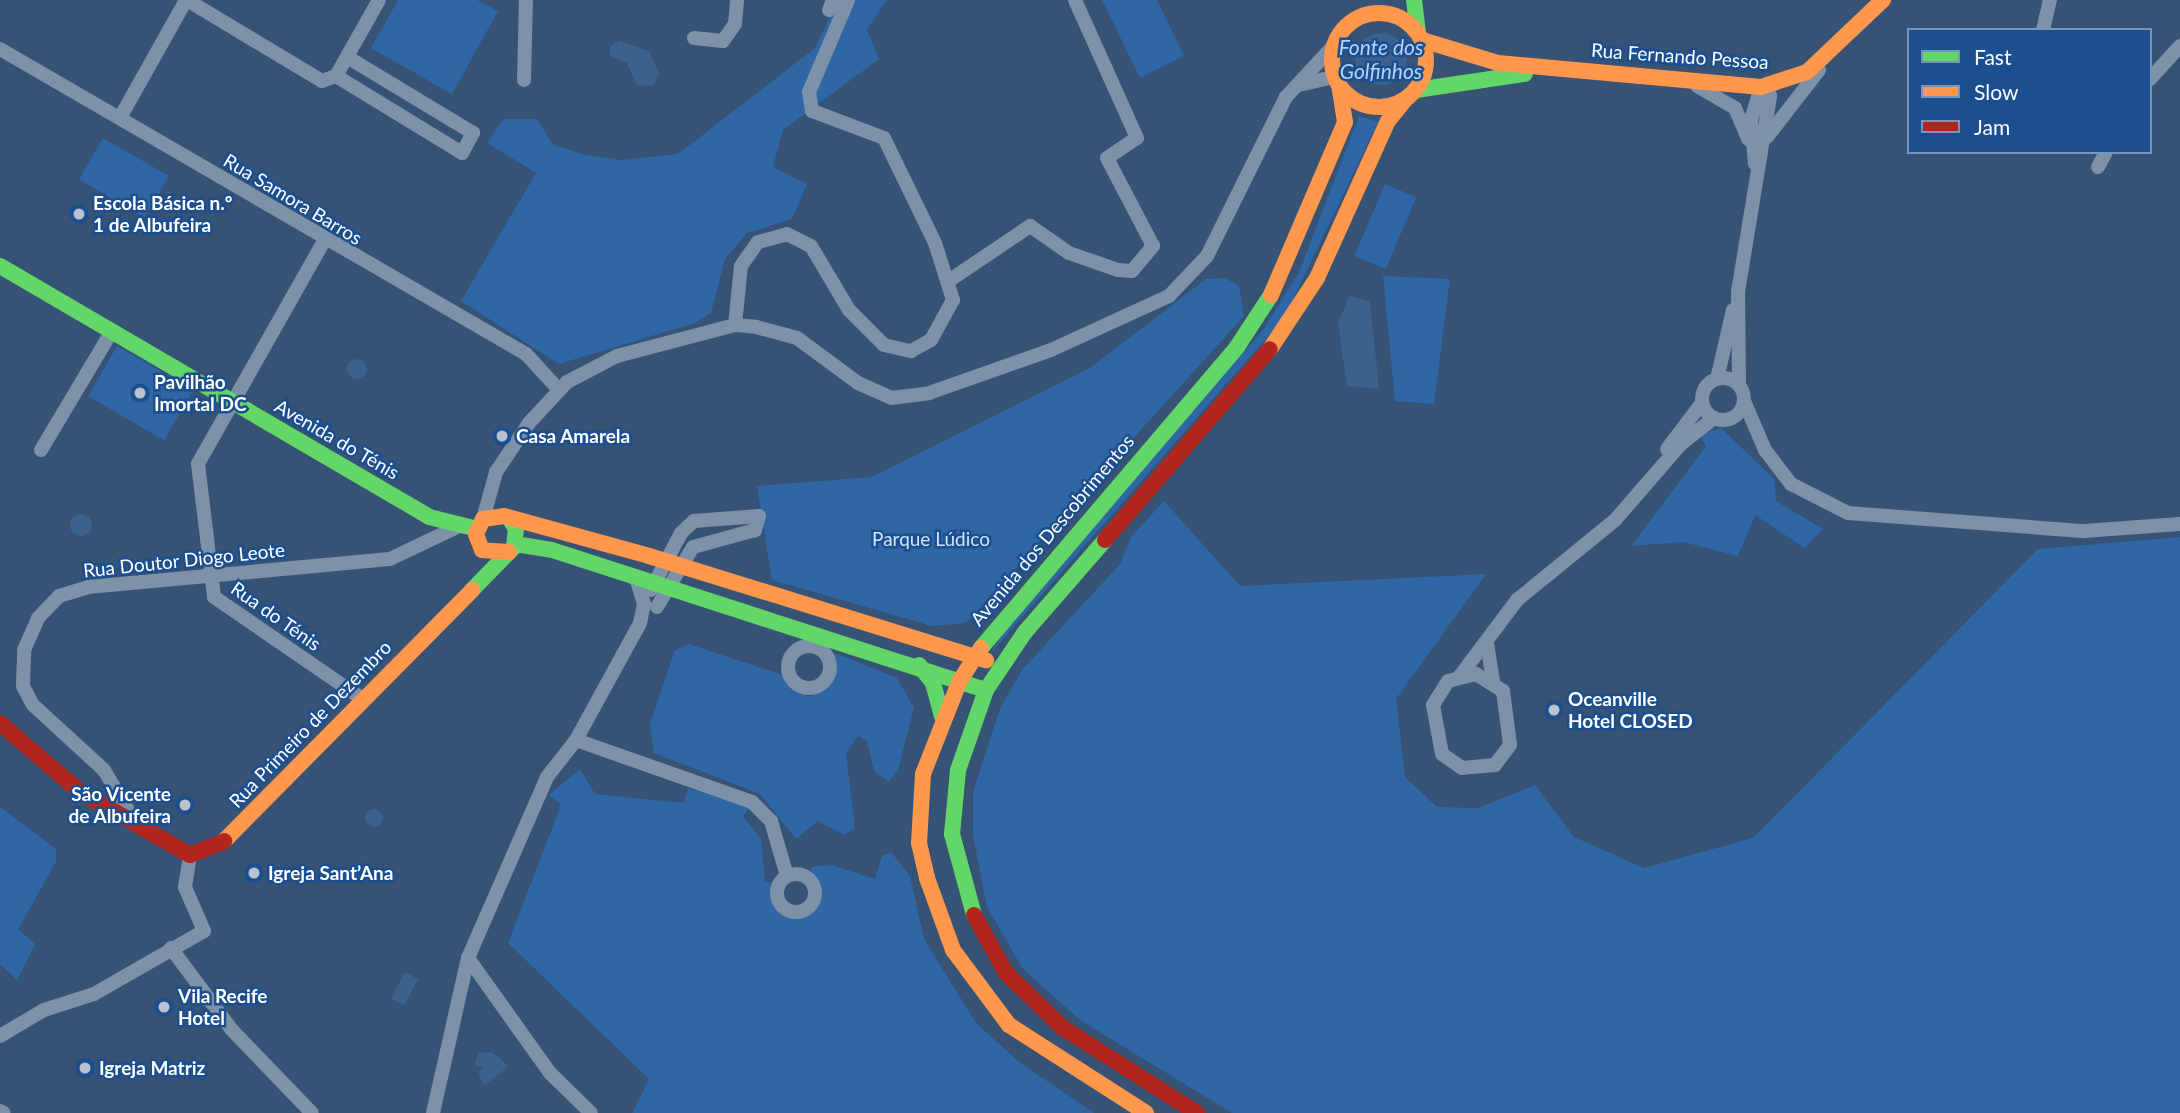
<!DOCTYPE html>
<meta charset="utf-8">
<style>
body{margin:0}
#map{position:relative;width:2180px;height:1113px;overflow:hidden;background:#365274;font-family:Lato,sans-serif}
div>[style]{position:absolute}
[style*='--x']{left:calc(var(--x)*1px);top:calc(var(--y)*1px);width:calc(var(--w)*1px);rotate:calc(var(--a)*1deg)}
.green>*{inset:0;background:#2f66a5;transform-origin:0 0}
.water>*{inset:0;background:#3b618d;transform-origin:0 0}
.round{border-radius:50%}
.street>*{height:14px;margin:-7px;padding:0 7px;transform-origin:7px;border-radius:7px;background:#7d92a8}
.street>.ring{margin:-7px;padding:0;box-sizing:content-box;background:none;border:14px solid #7d92a8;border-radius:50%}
.fast>*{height:16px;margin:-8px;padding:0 8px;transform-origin:8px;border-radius:8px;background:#63d668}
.slow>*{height:16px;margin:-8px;padding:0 8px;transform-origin:8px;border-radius:8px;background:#ff974d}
.slow>.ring{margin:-8px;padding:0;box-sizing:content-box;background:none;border:16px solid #ff974d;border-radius:50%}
.jam>*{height:16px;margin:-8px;padding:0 8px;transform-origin:8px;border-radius:8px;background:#b3261e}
.dots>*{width:19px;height:19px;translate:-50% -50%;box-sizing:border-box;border:4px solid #1b4f8f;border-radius:50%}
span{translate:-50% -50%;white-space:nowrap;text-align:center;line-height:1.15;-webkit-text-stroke:5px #1b4f8f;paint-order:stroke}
.street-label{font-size:19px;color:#fff}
.poi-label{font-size:19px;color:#fff;font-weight:700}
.left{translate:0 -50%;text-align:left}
.right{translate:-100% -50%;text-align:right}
.park-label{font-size:19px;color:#cfe3fa}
.water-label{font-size:21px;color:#b5d3f5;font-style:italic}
.legend{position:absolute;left:1907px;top:28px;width:245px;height:126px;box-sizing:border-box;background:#1b4f8f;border:2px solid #7695bc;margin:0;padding:9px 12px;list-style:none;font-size:21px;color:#fff}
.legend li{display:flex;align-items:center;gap:14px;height:35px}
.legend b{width:35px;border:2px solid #7695bc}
</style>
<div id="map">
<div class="green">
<div style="clip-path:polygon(398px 0,477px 0,498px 11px,452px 94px,371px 48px)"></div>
<div style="clip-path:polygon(838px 0,887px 0,867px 30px,879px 59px,783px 130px,773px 167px,807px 184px,792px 219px,747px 233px,725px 259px,711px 313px,695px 323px,559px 364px,461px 301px,536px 173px,487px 143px,503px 119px,537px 119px,553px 145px,586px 155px,621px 160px,678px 154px,815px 48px)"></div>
<div style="clip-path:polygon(1102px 0,1157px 0,1184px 56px,1140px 78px)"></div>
<div style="clip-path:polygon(1359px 116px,1378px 122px,1284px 318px,990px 654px,1012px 619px,1263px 330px,1299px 272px)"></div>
<div style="left:103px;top:138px;width:76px;height:48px;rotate:30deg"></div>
<div style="left:1385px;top:184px;width:34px;height:78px;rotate:23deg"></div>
<div style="clip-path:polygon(1383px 276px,1450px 279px,1434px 404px,1395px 401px)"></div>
<div style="clip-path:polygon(1225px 278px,1239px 286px,1244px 316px,966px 623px,932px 626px,772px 580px,757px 486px,872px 477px,1090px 368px,1206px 279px)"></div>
<div style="left:117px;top:346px;width:88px;height:58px;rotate:30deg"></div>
<div style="clip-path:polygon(1721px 428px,1774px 479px,1776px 501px,1823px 529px,1805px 548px,1755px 515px,1738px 556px,1683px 542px,1631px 546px,1706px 446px,1700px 435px)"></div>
<div style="clip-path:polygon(1164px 501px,1240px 586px,1486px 574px,1396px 699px,1405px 777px,1437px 807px,1478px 808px,1535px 785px,1574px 837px,1644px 868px,1753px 838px,2038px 549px,2180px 537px,2180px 1113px,1232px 1113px,1080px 1020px,1023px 969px,987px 907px,973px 836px,973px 792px,1000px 708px,1022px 670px,1120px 564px,1131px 537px)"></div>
<div style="clip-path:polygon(689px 644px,780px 674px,809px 697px,832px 684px,835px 653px,897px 678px,914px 708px,898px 770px,889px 782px,874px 771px,867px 741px,858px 736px,846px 753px,855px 829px,844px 835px,818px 821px,796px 839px,760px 794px,654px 753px,650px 724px,675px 650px)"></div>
<div style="clip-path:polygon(580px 769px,595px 794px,684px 803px,688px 788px,750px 807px,743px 817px,761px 838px,765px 881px,772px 883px,777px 910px,790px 919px,806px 917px,819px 899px,810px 867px,832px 865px,875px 879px,882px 856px,891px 852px,910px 876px,924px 939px,976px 1023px,1019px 1062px,1094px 1113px,632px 1113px,649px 1079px,508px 943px,561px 805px,549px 795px)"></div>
<div style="clip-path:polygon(0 807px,56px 849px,56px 862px,18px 929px,35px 944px,17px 980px,0 964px)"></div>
</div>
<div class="water">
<div class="round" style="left:1355px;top:33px;width:52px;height:52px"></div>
<div style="clip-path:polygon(620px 41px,649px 51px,659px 73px,654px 85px,637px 86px,627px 63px,610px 56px,610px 46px)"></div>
<div style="clip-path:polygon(1349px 296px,1370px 301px,1379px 389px,1347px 386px,1338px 323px)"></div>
<div class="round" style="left:347px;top:359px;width:20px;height:20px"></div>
<div class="round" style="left:70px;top:514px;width:22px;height:22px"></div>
<div class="round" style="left:365px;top:809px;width:18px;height:18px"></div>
<div style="left:405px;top:972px;width:15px;height:30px;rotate:28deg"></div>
<div style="clip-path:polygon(492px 1052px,509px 1066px,485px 1085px,478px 1075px,482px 1067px,475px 1065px,478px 1053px)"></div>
</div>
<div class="street">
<div style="--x:187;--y:0;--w:157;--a:31"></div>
<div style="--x:322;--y:81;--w:15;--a:-20"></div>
<div style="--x:336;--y:76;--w:87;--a:-60.5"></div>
<div style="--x:829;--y:10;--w:11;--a:-68"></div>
<div style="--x:2043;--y:30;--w:31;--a:-77"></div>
<div style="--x:694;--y:38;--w:29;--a:6"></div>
<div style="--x:723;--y:41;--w:21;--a:-55"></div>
<div style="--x:735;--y:24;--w:24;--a:-85"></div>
<div style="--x:0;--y:49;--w:608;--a:30.11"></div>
<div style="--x:526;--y:354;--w:49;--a:47.5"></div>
<div style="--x:336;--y:76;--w:148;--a:31.4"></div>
<div style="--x:462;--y:153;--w:23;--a:-61"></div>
<div style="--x:473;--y:133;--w:147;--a:-148.9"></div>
<div style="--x:2150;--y:79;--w:45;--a:-47.7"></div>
<div style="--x:524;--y:80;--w:80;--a:-88.6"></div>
<div style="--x:1299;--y:85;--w:37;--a:-13"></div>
<div style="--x:1697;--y:86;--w:44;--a:30.1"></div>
<div style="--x:1735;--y:108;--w:34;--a:67"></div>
<div style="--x:121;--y:116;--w:133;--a:-60.7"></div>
<div style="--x:1767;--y:137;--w:85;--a:-52.2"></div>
<div style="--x:2098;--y:167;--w:17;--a:-62"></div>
<div style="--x:324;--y:241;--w:256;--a:119.5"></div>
<div style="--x:198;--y:464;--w:134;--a:83.1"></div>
<div style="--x:214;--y:597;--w:178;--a:34.5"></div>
<div style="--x:950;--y:280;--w:97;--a:-34"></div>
<div style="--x:1030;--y:226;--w:47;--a:34.7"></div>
<div style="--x:1069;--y:253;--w:52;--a:19.1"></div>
<div style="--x:1118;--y:270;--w:14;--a:4"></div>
<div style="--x:1132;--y:271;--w:33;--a:-50"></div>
<div style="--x:1153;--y:246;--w:99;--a:-117.6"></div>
<div style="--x:1107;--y:158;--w:36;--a:-34"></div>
<div style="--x:1137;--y:138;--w:151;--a:-114.2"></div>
<div style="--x:735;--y:325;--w:59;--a:-84.2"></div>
<div style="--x:741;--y:266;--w:29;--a:-55"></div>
<div style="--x:758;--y:242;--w:30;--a:-15"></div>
<div style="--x:787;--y:234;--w:27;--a:27"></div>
<div style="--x:811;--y:246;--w:74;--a:59.3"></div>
<div style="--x:849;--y:310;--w:49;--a:45"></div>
<div style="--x:884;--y:345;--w:28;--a:13"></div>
<div style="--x:911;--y:351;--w:23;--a:-29"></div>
<div style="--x:931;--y:340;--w:46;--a:-61.2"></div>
<div style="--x:953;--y:300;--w:60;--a:-107.5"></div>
<div style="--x:935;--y:243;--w:117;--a:-115.9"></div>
<div style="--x:884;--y:138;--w:77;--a:-159.4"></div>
<div style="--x:812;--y:111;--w:19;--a:-99"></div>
<div style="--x:809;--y:92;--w:100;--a:-67"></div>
<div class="ring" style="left:1702px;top:378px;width:28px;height:28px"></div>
<div style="--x:1717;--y:379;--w:71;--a:-76.9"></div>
<div style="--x:1739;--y:385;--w:93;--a:-90.6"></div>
<div style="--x:1738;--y:292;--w:199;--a:-80.7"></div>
<div style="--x:1770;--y:96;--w:13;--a:-135"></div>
<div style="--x:1761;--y:87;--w:34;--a:107"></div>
<div style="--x:1751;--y:119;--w:45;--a:84.9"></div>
<div style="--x:1744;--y:401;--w:53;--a:66.8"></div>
<div style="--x:1765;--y:450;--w:43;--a:52.6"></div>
<div style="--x:1791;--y:484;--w:64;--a:27"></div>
<div style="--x:1848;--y:513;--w:237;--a:4.4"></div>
<div style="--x:2084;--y:531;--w:96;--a:-4.2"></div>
<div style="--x:1667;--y:449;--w:58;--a:-52.7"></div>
<div style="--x:41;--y:450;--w:139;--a:-59.2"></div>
<div style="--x:483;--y:519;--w:49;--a:-74.5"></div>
<div style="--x:496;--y:472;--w:59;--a:-56"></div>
<div style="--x:529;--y:423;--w:56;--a:-47.2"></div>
<div style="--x:567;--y:382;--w:56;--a:-27.5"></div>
<div style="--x:617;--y:356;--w:122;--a:-14.7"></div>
<div style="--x:735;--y:325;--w:21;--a:5"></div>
<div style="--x:756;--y:327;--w:42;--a:15"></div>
<div style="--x:797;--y:338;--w:76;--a:36.4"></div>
<div style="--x:858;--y:383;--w:36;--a:24"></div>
<div style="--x:891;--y:398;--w:38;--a:-7"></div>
<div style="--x:929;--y:393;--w:129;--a:-19.4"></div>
<div style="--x:1051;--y:350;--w:130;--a:-24.6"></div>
<div style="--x:1169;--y:296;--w:55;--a:-46.5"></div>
<div style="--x:1207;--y:256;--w:178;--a:-63.6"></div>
<div style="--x:1286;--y:97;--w:72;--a:-47.2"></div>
<div style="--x:651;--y:590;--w:64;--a:-62.2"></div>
<div style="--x:681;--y:533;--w:18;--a:-43"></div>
<div style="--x:694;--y:521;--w:65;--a:-4.4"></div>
<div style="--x:759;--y:516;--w:15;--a:106"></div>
<div style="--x:755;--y:530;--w:64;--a:164.7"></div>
<div style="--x:693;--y:547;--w:70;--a:121"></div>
<div style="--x:1487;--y:643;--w:38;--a:81"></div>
<div class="ring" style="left:788px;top:646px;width:28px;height:28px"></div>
<div style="--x:1476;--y:674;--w:32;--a:32"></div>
<div style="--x:1503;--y:691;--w:54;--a:82.6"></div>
<div style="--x:1510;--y:745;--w:25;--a:127"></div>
<div style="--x:1495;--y:765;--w:33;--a:175"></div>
<div style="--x:1462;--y:768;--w:24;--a:-145"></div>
<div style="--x:1442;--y:754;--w:50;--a:-100.4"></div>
<div style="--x:1433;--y:705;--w:28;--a:-58"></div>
<div style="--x:1448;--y:681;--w:29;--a:-14"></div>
<div style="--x:1460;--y:676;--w:95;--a:-53.1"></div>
<div style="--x:1517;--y:600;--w:127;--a:-39.2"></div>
<div style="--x:1615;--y:520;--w:101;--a:-49"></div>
<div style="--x:1681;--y:444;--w:42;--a:-38.2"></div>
<div style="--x:576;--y:740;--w:187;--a:19.4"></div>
<div style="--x:752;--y:802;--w:27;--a:45"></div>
<div style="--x:771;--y:821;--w:57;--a:73.8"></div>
<div style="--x:134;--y:820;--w:58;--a:-121"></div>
<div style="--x:104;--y:770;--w:96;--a:-137.5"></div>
<div style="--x:33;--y:705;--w:21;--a:-118"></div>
<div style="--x:23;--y:686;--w:36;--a:-88"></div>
<div style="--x:24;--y:650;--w:35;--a:-66"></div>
<div style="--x:38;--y:618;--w:30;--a:-46"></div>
<div style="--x:59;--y:596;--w:30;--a:-17"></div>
<div style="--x:88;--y:587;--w:303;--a:-5.3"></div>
<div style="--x:390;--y:559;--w:74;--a:-25.5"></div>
<div class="ring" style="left:777px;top:874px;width:24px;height:24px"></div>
<div style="--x:171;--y:948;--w:102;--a:53.4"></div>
<div style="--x:232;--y:1030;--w:115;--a:46.1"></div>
<div style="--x:468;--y:958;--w:141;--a:54.5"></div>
<div style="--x:550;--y:1073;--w:57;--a:44.3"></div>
<div style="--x:0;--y:1036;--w:51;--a:-30.6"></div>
<div style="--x:44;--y:1010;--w:52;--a:-17.7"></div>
<div style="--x:94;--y:994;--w:127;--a:-29.8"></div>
<div style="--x:204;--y:931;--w:48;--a:-113.4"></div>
<div style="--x:185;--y:887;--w:32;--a:-81"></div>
<div style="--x:0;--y:1111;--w:4;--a:27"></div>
<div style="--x:433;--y:1113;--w:159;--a:-77.3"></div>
<div style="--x:468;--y:958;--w:197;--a:-66.4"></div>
<div style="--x:547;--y:777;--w:47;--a:-51.9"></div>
<div style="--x:576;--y:740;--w:133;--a:-61.3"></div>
<div style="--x:640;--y:623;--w:19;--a:-78"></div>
<div style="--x:644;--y:604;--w:28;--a:-107"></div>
</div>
<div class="fast">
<div style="--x:1414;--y:0;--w:33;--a:83"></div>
<div style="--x:1416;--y:90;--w:110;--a:-8.4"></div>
<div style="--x:0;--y:266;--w:497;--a:30.3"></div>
<div style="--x:429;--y:517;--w:49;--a:14"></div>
<div style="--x:515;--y:544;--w:37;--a:9"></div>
<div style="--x:552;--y:550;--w:456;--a:17.9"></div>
<div style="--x:472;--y:590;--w:60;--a:-45.7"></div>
<div style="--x:514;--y:547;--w:18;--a:-84"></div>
<div style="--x:516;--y:529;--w:13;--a:-122"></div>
<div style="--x:981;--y:648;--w:395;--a:-49.6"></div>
<div style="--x:1237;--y:347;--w:62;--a:-56.8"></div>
<div style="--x:919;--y:665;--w:23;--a:52"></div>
<div style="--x:933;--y:683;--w:34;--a:75"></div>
<div style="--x:974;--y:915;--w:84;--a:-105.2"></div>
<div style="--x:952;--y:834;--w:64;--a:-84.6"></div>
<div style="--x:958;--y:770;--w:85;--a:-70.7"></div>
<div style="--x:986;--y:690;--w:70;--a:-56.1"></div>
<div style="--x:1025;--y:632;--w:122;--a:-49"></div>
</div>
<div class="slow">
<div class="ring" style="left:1332px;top:13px;width:78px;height:78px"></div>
<div style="--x:1422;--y:40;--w:79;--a:16.8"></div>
<div style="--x:1498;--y:63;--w:264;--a:5.2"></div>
<div style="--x:1761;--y:87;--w:48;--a:-18.1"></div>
<div style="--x:1807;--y:72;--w:105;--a:-43.5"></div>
<div style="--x:1271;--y:295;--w:188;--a:-66.8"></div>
<div style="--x:1345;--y:122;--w:37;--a:-99"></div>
<div style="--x:1270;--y:349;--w:85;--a:-56.5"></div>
<div style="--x:1317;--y:278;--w:172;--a:-65.7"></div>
<div style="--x:1388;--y:121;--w:28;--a:-51"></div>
<div style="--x:509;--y:552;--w:27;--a:-176"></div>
<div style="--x:482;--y:550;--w:17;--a:-111"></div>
<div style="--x:476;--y:534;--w:17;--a:-65"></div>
<div style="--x:483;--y:519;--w:21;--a:-8"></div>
<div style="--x:504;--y:516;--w:150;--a:15.4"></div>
<div style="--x:649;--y:556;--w:353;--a:17.2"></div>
<div style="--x:981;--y:648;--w:38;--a:123"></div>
<div style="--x:960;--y:680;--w:101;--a:111.5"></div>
<div style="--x:923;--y:774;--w:69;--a:93.3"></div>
<div style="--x:919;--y:843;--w:36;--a:77"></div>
<div style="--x:927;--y:878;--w:77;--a:70.1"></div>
<div style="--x:953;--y:950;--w:94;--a:53.3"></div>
<div style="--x:1009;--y:1025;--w:163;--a:32.7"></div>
<div style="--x:224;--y:841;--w:353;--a:-45.3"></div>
</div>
<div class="jam">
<div style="--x:1105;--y:540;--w:252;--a:-49.2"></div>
<div style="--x:0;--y:723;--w:104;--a:40.7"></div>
<div style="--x:79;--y:791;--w:128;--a:30"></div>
<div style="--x:190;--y:855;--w:37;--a:-22"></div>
<div style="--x:974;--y:915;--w:66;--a:61.1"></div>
<div style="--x:1006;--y:973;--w:79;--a:44"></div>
<div style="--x:1063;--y:1028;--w:159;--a:32.4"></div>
</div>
<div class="dots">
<div style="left:79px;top:214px;background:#b9c2ce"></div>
<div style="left:140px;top:393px;background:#b9c2ce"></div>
<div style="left:502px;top:436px;background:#b9c2ce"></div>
<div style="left:1554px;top:710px;background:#b9c2ce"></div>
<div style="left:185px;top:805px;background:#b9c2ce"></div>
<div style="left:254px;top:873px;background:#b9c2ce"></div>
<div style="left:164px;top:1007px;background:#b9c2ce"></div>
<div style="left:85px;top:1068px;background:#b9c2ce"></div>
</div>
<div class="street-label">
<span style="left:1680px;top:56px;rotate:4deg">Rua Fernando Pessoa</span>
<span style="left:293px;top:199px;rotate:31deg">Rua Samora Barros</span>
<span style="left:337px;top:439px;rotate:30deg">Avenida do Ténis</span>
<span style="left:1052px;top:530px;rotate:-50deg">Avenida dos Descobrimentos</span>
<span style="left:184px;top:560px;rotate:-6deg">Rua Doutor Diogo Leote</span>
<span style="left:276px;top:616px;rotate:35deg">Rua do Ténis</span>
<span style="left:310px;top:724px;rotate:-46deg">Rua Primeiro de Dezembro</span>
</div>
<div class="poi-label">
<span class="left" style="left:93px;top:214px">Escola Básica n.º<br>1 de Albufeira</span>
<span class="left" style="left:154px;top:393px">Pavilhão<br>Imortal DC</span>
<span class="left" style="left:516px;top:436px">Casa Amarela</span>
<span class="left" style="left:1568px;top:710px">Oceanville<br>Hotel CLOSED</span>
<span class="right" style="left:171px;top:805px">São Vicente<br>de Albufeira</span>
<span class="left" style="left:268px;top:873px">Igreja Sant’Ana</span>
<span class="left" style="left:178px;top:1007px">Vila Recife<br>Hotel</span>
<span class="left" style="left:99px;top:1068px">Igreja Matriz</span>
</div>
<div class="park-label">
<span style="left:931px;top:539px">Parque Lúdico</span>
</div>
<div class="water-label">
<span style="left:1381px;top:59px">Fonte dos<br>Golfinhos</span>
</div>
<ul class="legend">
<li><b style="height:9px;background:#63d668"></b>Fast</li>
<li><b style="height:9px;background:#ff974d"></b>Slow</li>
<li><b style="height:9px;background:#b3261e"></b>Jam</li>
</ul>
</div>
